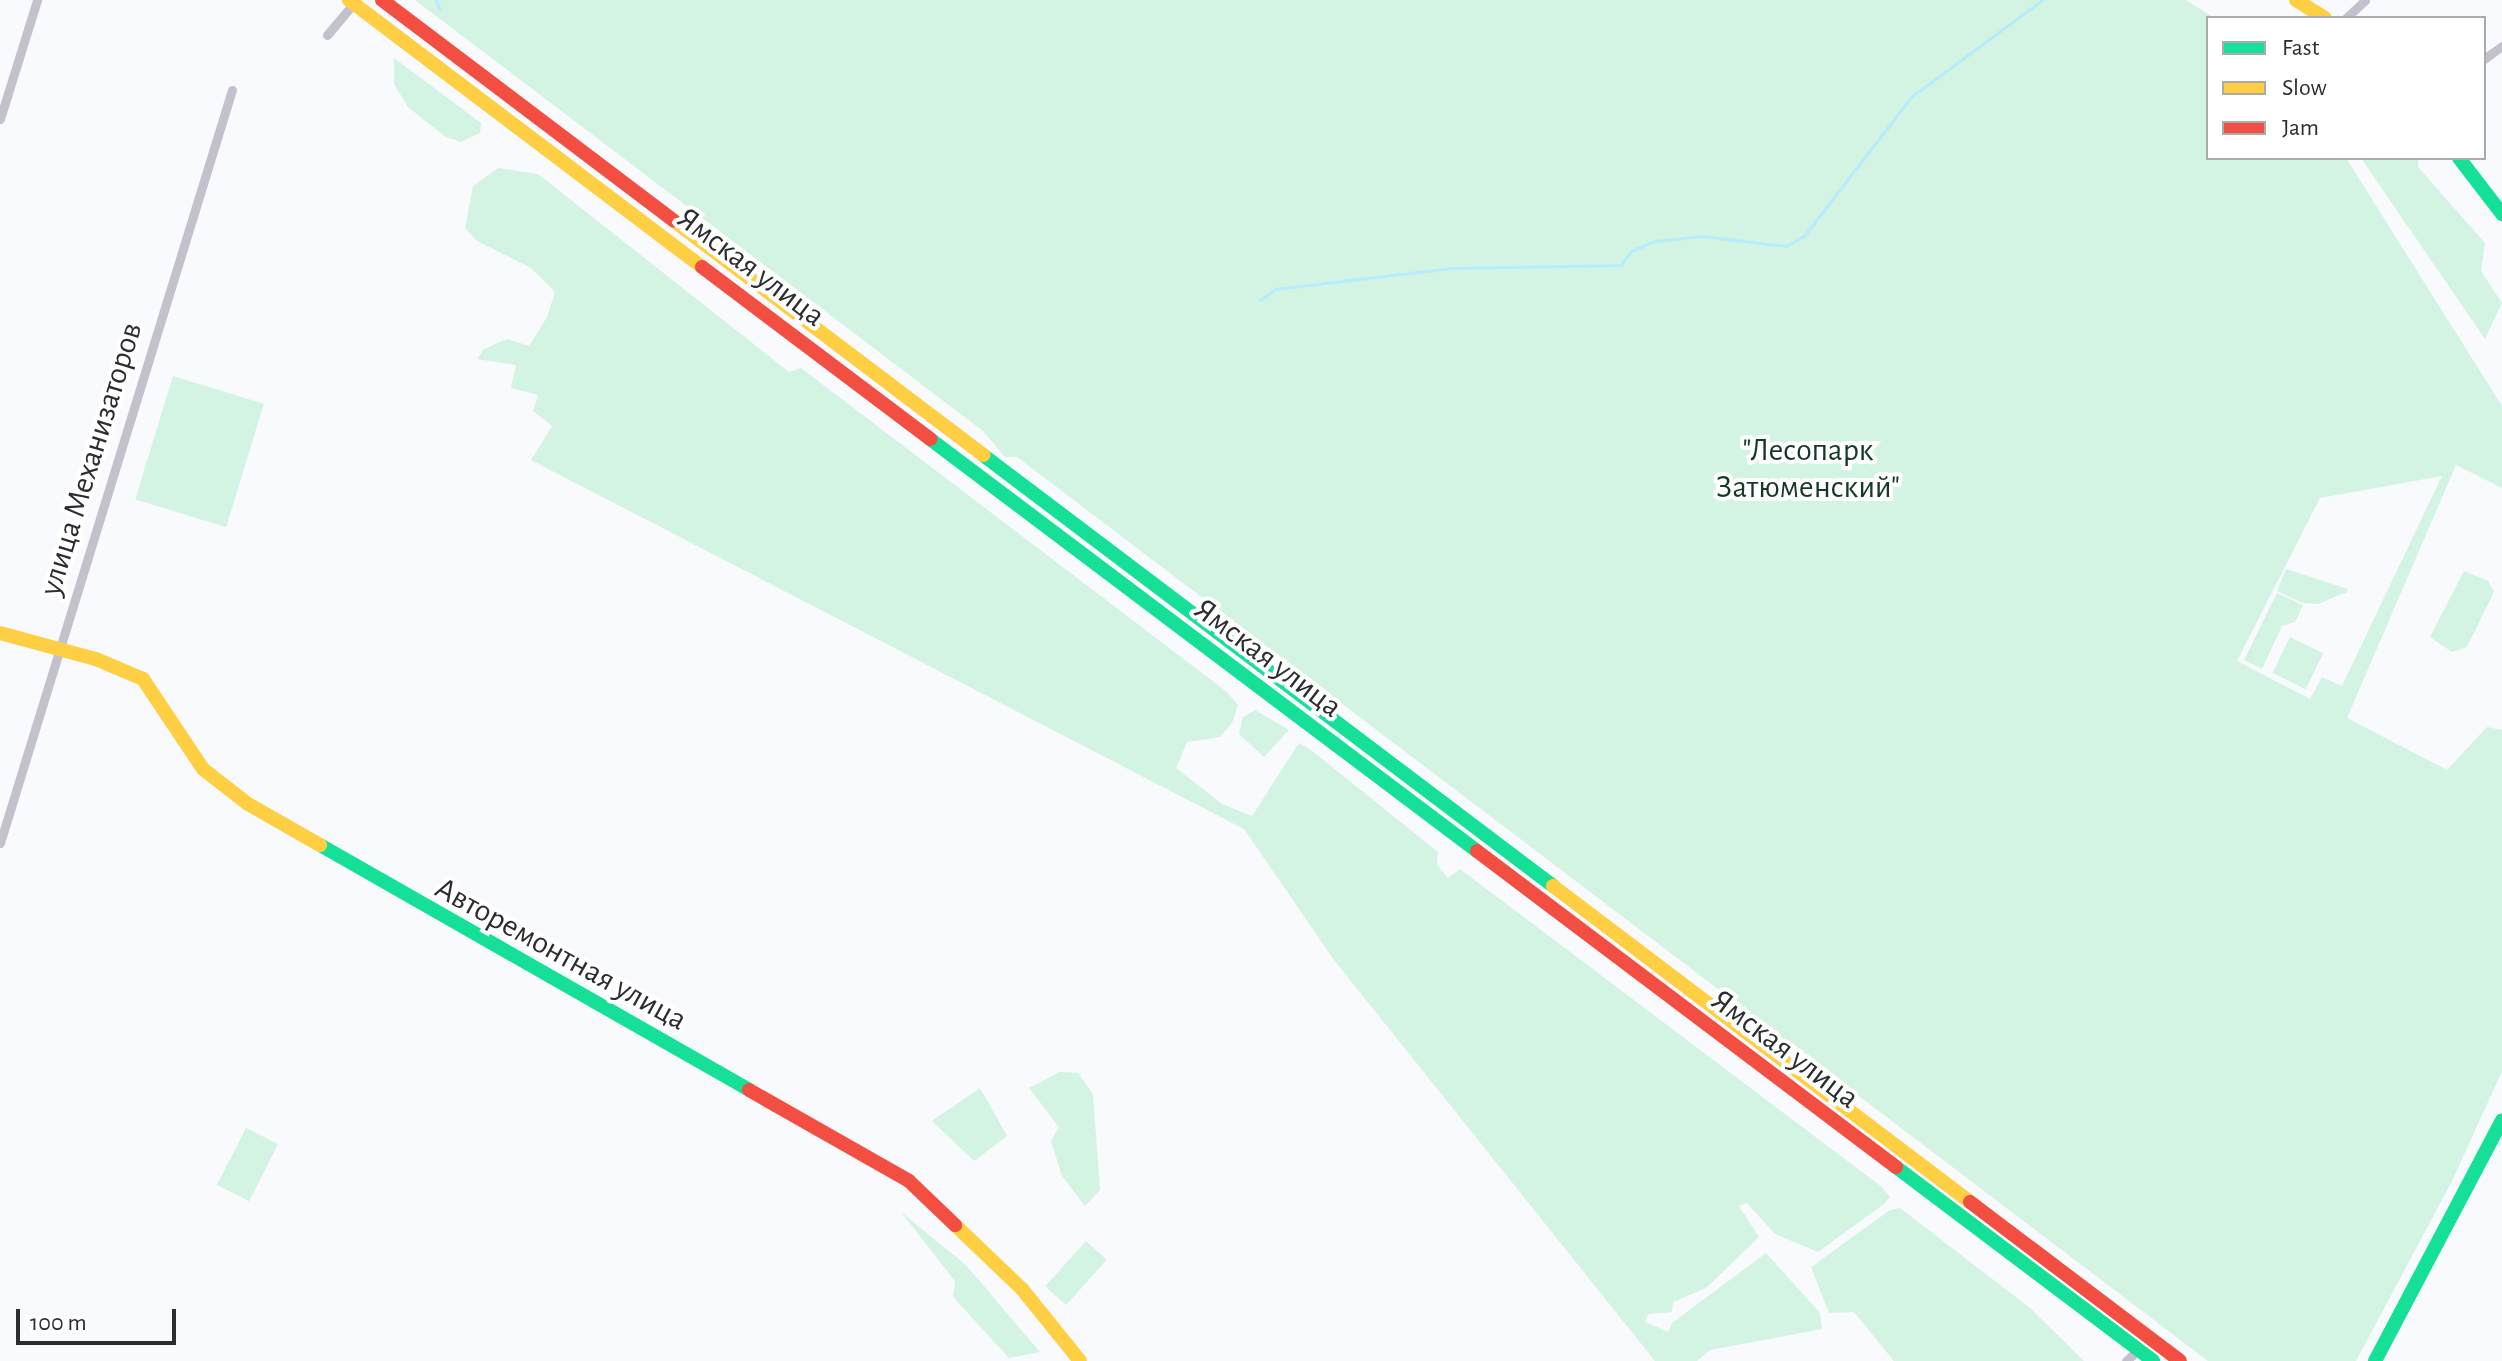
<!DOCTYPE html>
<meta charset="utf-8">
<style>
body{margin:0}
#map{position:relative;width:2502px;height:1361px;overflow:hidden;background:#f8fafd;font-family:"Alegreya Sans",sans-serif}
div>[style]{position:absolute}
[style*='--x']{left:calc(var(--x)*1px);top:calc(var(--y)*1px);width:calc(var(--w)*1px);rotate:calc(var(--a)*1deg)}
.green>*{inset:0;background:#d3f3e3;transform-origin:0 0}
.stream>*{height:3px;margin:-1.5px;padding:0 1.5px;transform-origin:1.5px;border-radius:1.5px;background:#b5edfc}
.street>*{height:9px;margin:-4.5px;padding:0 4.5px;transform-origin:4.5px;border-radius:4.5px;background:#c3c1cc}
.fast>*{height:14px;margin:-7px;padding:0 7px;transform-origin:7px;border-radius:7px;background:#16e098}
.slow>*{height:14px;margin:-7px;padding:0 7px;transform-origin:7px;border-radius:7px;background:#ffcf43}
.jam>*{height:14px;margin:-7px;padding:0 7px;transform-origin:7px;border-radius:7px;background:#f24e42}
span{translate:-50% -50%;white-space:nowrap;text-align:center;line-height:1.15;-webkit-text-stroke:8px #fff;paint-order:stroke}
.street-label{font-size:32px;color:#2b2d30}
.park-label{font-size:32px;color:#153928}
.legend{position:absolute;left:2206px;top:16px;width:280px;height:144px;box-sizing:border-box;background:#fff;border:2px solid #aaabac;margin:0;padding:10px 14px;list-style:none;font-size:24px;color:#2b2d30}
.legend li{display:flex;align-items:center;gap:16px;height:40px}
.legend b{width:40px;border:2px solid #aaabac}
.scale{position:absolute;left:16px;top:1309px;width:160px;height:36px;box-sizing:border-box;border:4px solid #2b2d30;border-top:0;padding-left:10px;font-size:24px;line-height:28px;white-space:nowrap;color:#2b2d30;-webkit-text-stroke:6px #fff;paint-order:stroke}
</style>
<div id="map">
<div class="green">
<div style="clip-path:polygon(evenodd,415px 0,2186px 0,2214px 18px,2208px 18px,2208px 158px,2346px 158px,2502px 406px,2502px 488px,2456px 465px,2347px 718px,2447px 770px,2487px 727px,2502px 730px,2502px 1071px,2452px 1181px,2356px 1361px,2208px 1361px,1017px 457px,1005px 457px,983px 431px,415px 0,2442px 476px,2342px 686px,2322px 677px,2310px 699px,2237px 661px,2320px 498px,2442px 476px)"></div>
<div style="clip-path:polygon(394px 58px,481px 123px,480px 133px,461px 142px,446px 137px,408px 107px,394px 84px)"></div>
<div style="clip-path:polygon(2361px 158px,2418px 158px,2418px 167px,2485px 243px,2481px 271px,2502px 303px,2485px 339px)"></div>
<div style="clip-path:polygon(498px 168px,538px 174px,789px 372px,801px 368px,1227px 692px,1238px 705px,1232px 723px,1220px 737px,1187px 742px,1176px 768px,1222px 804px,1252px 816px,1299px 743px,1311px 750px,1438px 852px,1437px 865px,1448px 878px,1460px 869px,1882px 1187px,1890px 1197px,1884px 1204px,1818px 1252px,1775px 1234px,1747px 1203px,1739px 1206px,1759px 1237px,1706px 1288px,1673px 1302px,1672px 1312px,1648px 1314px,1645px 1322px,1668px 1332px,1672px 1323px,1766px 1253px,1820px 1313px,1822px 1329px,1710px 1350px,1697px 1361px,1655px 1361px,1334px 960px,1244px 829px,531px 460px,552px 426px,533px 411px,538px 395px,511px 388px,516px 365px,477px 359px,484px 349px,507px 339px,529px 346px,547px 317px,555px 292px,531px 268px,477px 241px,465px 228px,473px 186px)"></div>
<div style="left:173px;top:376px;width:95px;height:129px;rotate:17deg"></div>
<div style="clip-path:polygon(2286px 569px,2348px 589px,2347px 592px,2318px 604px,2303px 603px,2277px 591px)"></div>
<div style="clip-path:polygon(2464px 571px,2488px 581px,2494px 592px,2467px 647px,2452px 652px,2430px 637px)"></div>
<div style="clip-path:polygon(2277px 593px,2303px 605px,2295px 622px,2282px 626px,2262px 669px,2244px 660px)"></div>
<div style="left:2290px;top:637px;width:37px;height:40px;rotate:26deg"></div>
<div style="clip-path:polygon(1255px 710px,1289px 730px,1264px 757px,1239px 734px,1243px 717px)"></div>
<div style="clip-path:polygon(1060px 1072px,1078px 1073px,1093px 1094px,1100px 1190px,1085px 1206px,1062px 1176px,1051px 1141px,1059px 1127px,1029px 1088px)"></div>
<div style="clip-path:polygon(980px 1088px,1007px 1136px,974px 1161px,932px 1121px)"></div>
<div style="left:246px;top:1128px;width:36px;height:64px;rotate:27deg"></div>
<div style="clip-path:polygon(1900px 1208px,2030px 1308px,2084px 1361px,1894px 1361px,1854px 1312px,1829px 1313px,1811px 1267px,1890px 1210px)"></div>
<div style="clip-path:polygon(901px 1212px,966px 1265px,1040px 1352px,1009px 1358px,953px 1297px,955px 1281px)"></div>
<div style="left:1086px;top:1241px;width:28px;height:61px;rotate:42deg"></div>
</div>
<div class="stream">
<div style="--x:436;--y:0;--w:9;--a:69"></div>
<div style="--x:1260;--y:300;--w:19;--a:-36"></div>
<div style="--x:1275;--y:289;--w:178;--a:-6.8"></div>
<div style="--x:1452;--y:268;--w:169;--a:-1"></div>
<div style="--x:1621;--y:265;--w:17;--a:-54"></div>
<div style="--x:1631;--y:251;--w:26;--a:-23"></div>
<div style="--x:1655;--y:241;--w:47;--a:-6.1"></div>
<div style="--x:1702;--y:236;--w:85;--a:6.8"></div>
<div style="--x:1786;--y:246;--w:21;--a:-29"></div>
<div style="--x:1804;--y:236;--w:175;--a:-52.4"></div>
<div style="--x:1911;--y:97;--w:163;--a:-36.5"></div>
</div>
<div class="street">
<div style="--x:2346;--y:18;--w:26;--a:-43"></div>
<div style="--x:327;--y:35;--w:42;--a:-49.8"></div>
<div style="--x:2484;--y:59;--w:22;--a:-36"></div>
<div style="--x:0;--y:119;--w:125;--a:-72.7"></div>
<div style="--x:0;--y:843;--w:788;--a:-72.88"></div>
<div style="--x:2126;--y:1361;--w:16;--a:-43"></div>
</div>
<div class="fast">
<div style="--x:2459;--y:158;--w:71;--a:52.5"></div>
<div style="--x:930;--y:439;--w:685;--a:36.99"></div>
<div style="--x:983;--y:455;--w:715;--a:37.09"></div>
<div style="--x:320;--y:845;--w:494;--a:29.7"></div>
<div style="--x:1896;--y:1167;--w:322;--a:37"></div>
<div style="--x:2375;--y:1361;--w:272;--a:-62.2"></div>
</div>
<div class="slow">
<div style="--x:349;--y:0;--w:443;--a:37.1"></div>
<div style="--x:2296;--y:0;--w:34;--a:32"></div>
<div style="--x:674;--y:221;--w:388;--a:37.1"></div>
<div style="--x:0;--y:633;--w:99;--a:15.2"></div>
<div style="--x:96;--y:659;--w:51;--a:23.1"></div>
<div style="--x:143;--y:679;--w:108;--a:56.3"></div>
<div style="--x:203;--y:769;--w:57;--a:37.9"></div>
<div style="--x:248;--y:804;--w:83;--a:29.7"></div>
<div style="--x:1553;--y:886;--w:523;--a:37.15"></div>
<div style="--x:955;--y:1225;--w:93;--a:43.7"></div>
<div style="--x:1022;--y:1289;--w:92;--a:51.1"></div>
</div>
<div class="jam">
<div style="--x:382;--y:0;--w:366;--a:37.1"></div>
<div style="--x:702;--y:267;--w:286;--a:37"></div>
<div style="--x:1477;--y:851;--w:525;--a:37.02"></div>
<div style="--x:749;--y:1090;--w:184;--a:29.6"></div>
<div style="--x:909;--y:1181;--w:64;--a:43.7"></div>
<div style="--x:1970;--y:1202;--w:263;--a:37.1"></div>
</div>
<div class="street-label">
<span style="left:751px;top:267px;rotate:37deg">Ямская улица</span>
<span style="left:91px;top:459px;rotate:-73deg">улица Механизаторов</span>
<span style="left:1268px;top:658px;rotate:37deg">Ямская улица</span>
<span style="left:561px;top:954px;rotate:29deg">Авторемонтная улица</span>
<span style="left:1785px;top:1049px;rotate:37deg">Ямская улица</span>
</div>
<div class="park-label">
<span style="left:1808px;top:469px">"Лесопарк<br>Затюменский"</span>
</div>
<ul class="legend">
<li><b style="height:10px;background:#16e098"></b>Fast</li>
<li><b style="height:10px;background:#ffcf43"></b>Slow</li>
<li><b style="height:10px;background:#f24e42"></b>Jam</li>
</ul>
<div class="scale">100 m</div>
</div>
